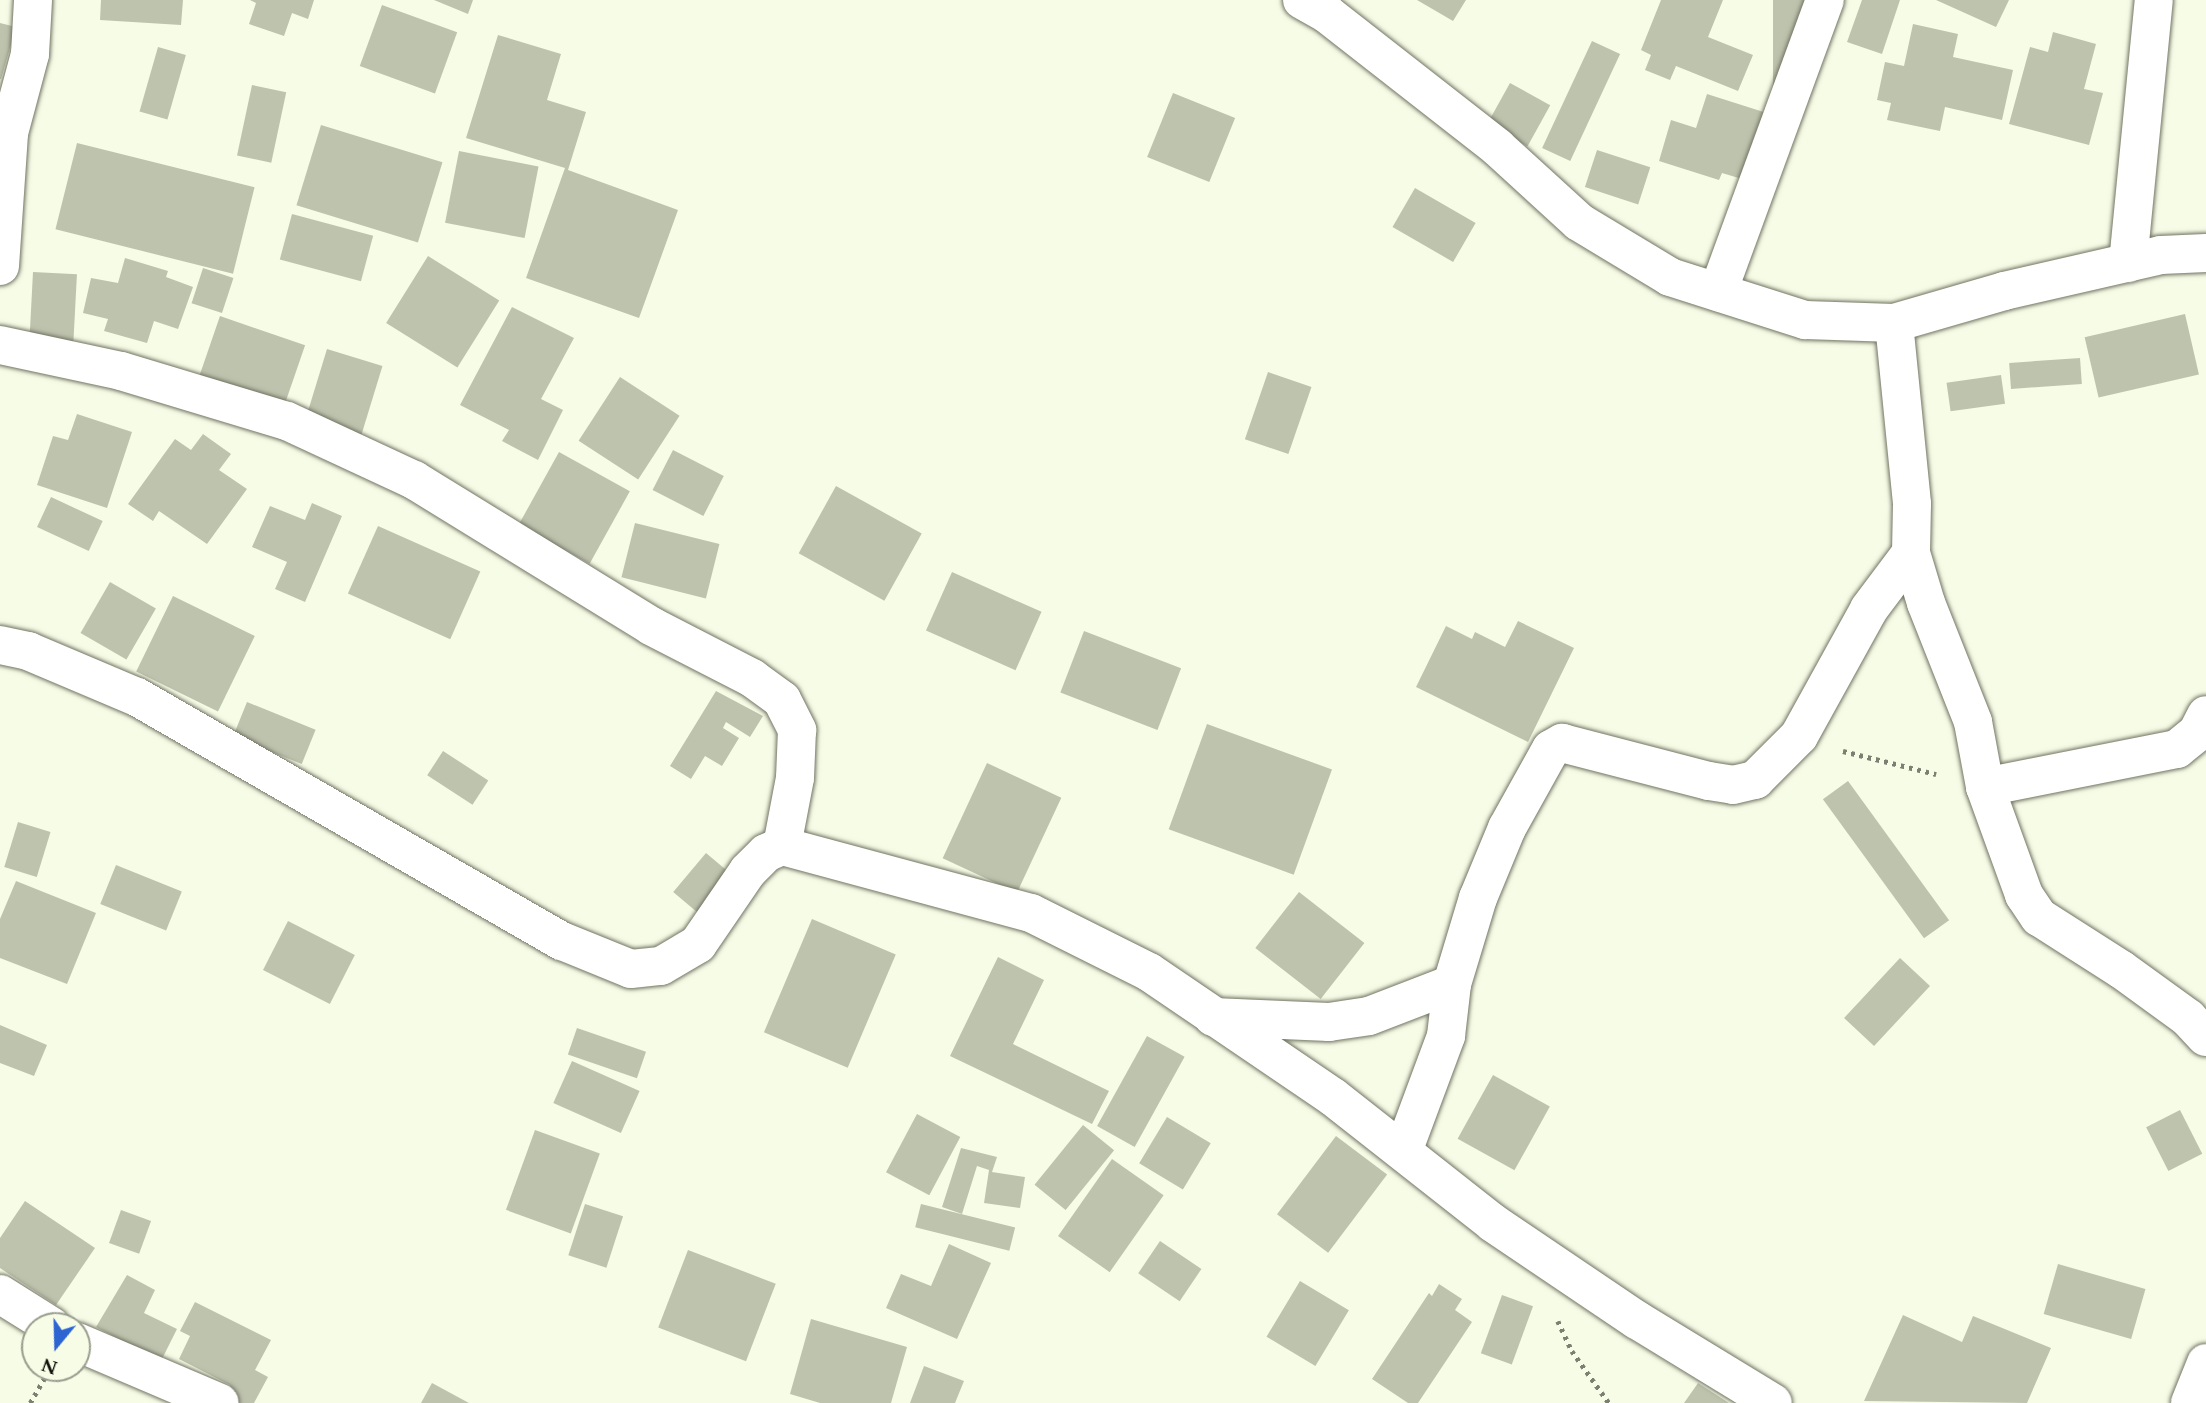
<!DOCTYPE html>
<style>
body{margin:0}
#map{position:relative;width:2206px;height:1403px;overflow:hidden;background:#f7fce7;font-family:Spectral,serif}
div>[style]{position:absolute}
[style*='--x']{left:calc(var(--x)*1px);top:calc(var(--y)*1px);width:calc(var(--w)*1px);rotate:calc(var(--a)*1deg)}
.building>*{inset:0;background:#bec3ae;transform-origin:0 0}
.path>*{height:4.5px;margin-top:-2.25px;transform-origin:0;background:repeating-linear-gradient(90deg,#7c7f71 0 3.5px,transparent 0 8.5px)}
.roads{filter:drop-shadow(0 0 2px #707462) drop-shadow(0 0 2px #707462)}
.minor>*{height:38px;margin:-19px;padding:0 19px;transform-origin:19px;border-radius:19px;background:#fff}
span{translate:-50% -50%;white-space:nowrap;text-align:center;line-height:1.15;-webkit-text-stroke:7px #f7fce7;paint-order:stroke}
.north{position:absolute;left:21px;top:1312px;width:70px;height:70px;box-sizing:border-box;background:#f7fce7;border:2px solid #9a9e8e;border-radius:50%;rotate:199deg;font-size:19px;font-weight:700;line-height:28px;text-align:center;color:#0f1009}
.north::after{content:'';display:block;margin:auto;width:24px;height:32px;background:#2c64d2;clip-path:polygon(50% 0,100% 100%,50% 72%,0 100%)}
</style>
<div id="map">
<div class="building">
<div style="clip-path:polygon(101px 0,183px 0,181px 25px,100px 20px)"></div>
<div style="clip-path:polygon(250px 0,314px 0,308px 19px,292px 13px,284px 36px,249px 24px,256px 3px)"></div>
<div style="clip-path:polygon(434px 0,473px 0,468px 14px)"></div>
<div style="clip-path:polygon(1417px 0,1466px 0,1453px 21px)"></div>
<div style="clip-path:polygon(1661px 0,1723px 0,1708px 37px,1753px 55px,1738px 91px,1676px 66px,1670px 80px,1645px 70px,1651px 55px,1641px 50px)"></div>
<div style="left:1773px;top:0;width:37px;height:99px"></div>
<div style="clip-path:polygon(1862px 0,1900px 0,1882px 54px,1847px 42px)"></div>
<div style="clip-path:polygon(1936px 0,2009px 0,1996px 27px)"></div>
<div style="left:382px;top:5px;width:80px;height:65px;rotate:20deg"></div>
<div style="clip-path:polygon(0 23px,16px 27px,1px 79px,0 79px)"></div>
<div style="clip-path:polygon(1913px 24px,1958px 34px,1953px 57px,2013px 70px,2002px 120px,1945px 107px,1940px 131px,1887px 120px,1891px 103px,1877px 100px,1885px 62px,1904px 66px)"></div>
<div style="clip-path:polygon(2053px 32px,2096px 44px,2084px 89px,2103px 93px,2089px 145px,2009px 124px,2030px 47px,2048px 52px)"></div>
<div style="clip-path:polygon(498px 35px,561px 54px,547px 100px,586px 112px,568px 170px,678px 210px,639px 318px,526px 278px,565px 168px,466px 138px)"></div>
<div style="left:1592px;top:41px;width:31px;height:118px;rotate:25deg"></div>
<div style="left:158px;top:47px;width:29px;height:67px;rotate:16deg"></div>
<div style="left:1510px;top:83px;width:46px;height:47px;rotate:29deg"></div>
<div style="left:252px;top:85px;width:35px;height:72px;rotate:12deg"></div>
<div style="left:1173px;top:93px;width:67px;height:69px;rotate:22deg"></div>
<div style="clip-path:polygon(1707px 94px,1773px 115px,1752px 182px,1722px 173px,1719px 180px,1659px 161px,1671px 120px,1696px 128px)"></div>
<div style="left:321px;top:125px;width:127px;height:84px;rotate:17deg"></div>
<div style="left:77px;top:143px;width:183px;height:89px;rotate:14deg"></div>
<div style="left:1597px;top:150px;width:56px;height:39px;rotate:18deg"></div>
<div style="left:459px;top:151px;width:81px;height:73px;rotate:11deg"></div>
<div style="left:1415px;top:188px;width:70px;height:45px;rotate:30deg"></div>
<div style="left:292px;top:214px;width:84px;height:47px;rotate:15deg"></div>
<div style="left:428px;top:256px;width:84px;height:79px;rotate:32deg"></div>
<div style="clip-path:polygon(125px 258px,168px 271px,166px 277px,193px 287px,178px 329px,154px 321px,147px 343px,104px 331px,108px 319px,83px 313px,91px 278px,118px 283px)"></div>
<div style="left:203px;top:268px;width:32px;height:37px;rotate:18deg"></div>
<div style="left:33px;top:272px;width:44px;height:74px;rotate:3deg"></div>
<div style="clip-path:polygon(512px 307px,574px 338px,541px 399px,563px 410px,538px 460px,502px 441px,509px 430px,460px 405px)"></div>
<div style="left:2185px;top:314px;width:62px;height:103px;rotate:77deg"></div>
<div style="left:220px;top:316px;width:90px;height:69px;rotate:19deg"></div>
<div style="left:327px;top:349px;width:58px;height:73px;rotate:17deg"></div>
<div style="left:2080px;top:358px;width:26px;height:71px;rotate:86deg"></div>
<div style="left:1268px;top:372px;width:46px;height:71px;rotate:19deg"></div>
<div style="left:2001px;top:375px;width:29px;height:55px;rotate:82deg"></div>
<div style="left:620px;top:377px;width:71px;height:76px;rotate:33deg"></div>
<div style="clip-path:polygon(77px 414px,132px 432px,107px 508px,37px 485px,53px 436px,68px 440px)"></div>
<div style="clip-path:polygon(203px 434px,231px 454px,219px 470px,247px 489px,207px 544px,159px 511px,153px 521px,128px 504px,175px 439px,191px 450px)"></div>
<div style="left:673px;top:450px;width:57px;height:45px;rotate:27deg"></div>
<div style="left:559px;top:452px;width:81px;height:83px;rotate:29deg"></div>
<div style="left:836px;top:486px;width:98px;height:77px;rotate:29deg"></div>
<div style="left:51px;top:497px;width:57px;height:33px;rotate:25deg"></div>
<div style="clip-path:polygon(312px 503px,342px 516px,305px 602px,275px 589px,287px 562px,252px 547px,270px 506px,305px 520px)"></div>
<div style="left:635px;top:523px;width:87px;height:56px;rotate:14deg"></div>
<div style="left:378px;top:526px;width:112px;height:74px;rotate:24deg"></div>
<div style="left:952px;top:572px;width:98px;height:64px;rotate:24deg"></div>
<div style="left:110px;top:582px;width:53px;height:59px;rotate:30deg"></div>
<div style="left:173px;top:596px;width:91px;height:84px;rotate:26deg"></div>
<div style="clip-path:polygon(1518px 621px,1574px 648px,1528px 742px,1416px 687px,1446px 626px,1472px 639px,1475px 632px,1505px 647px)"></div>
<div style="left:1084px;top:631px;width:104px;height:66px;rotate:21deg"></div>
<div style="clip-path:polygon(716px 691px,763px 716px,750px 737px,726px 722px,723px 728px,739px 738px,722px 766px,705px 756px,691px 779px,670px 766px)"></div>
<div style="left:247px;top:702px;width:74px;height:37px;rotate:22deg"></div>
<div style="left:1207px;top:724px;width:133px;height:112px;rotate:20deg"></div>
<div style="left:443px;top:751px;width:54px;height:29px;rotate:33deg"></div>
<div style="left:987px;top:763px;width:82px;height:105px;rotate:25deg"></div>
<div style="left:1848px;top:781px;width:172px;height:31px;rotate:54deg"></div>
<div style="left:18px;top:822px;width:34px;height:47px;rotate:17deg"></div>
<div style="left:706px;top:853px;width:31px;height:51px;rotate:40deg"></div>
<div style="left:116px;top:865px;width:71px;height:42px;rotate:22deg"></div>
<div style="clip-path:polygon(16px 881px,96px 913px,67px 984px,0 958px,0 919px)"></div>
<div style="left:1299px;top:892px;width:83px;height:71px;rotate:38deg"></div>
<div style="left:812px;top:919px;width:91px;height:123px;rotate:23deg"></div>
<div style="left:288px;top:921px;width:75px;height:55px;rotate:27deg"></div>
<div style="clip-path:polygon(998px 957px,1044px 980px,1013px 1044px,1109px 1091px,1092px 1124px,950px 1056px)"></div>
<div style="left:1900px;top:958px;width:41px;height:82px;rotate:43deg"></div>
<div style="clip-path:polygon(0 1025px,47px 1045px,34px 1076px,0 1063px)"></div>
<div style="left:577px;top:1028px;width:73px;height:28px;rotate:19deg"></div>
<div style="left:1147px;top:1036px;width:43px;height:103px;rotate:29deg"></div>
<div style="left:572px;top:1061px;width:74px;height:46px;rotate:24deg"></div>
<div style="left:1493px;top:1075px;width:65px;height:73px;rotate:29deg"></div>
<div style="left:2180px;top:1110px;width:49px;height:38px;rotate:63deg"></div>
<div style="left:917px;top:1114px;width:49px;height:66px;rotate:28deg"></div>
<div style="left:1167px;top:1117px;width:51px;height:54px;rotate:31deg"></div>
<div style="left:1083px;top:1125px;width:40px;height:77px;rotate:39deg"></div>
<div style="left:535px;top:1130px;width:69px;height:85px;rotate:20deg"></div>
<div style="left:1336px;top:1136px;width:64px;height:98px;rotate:37deg"></div>
<div style="clip-path:polygon(961px 1148px,997px 1157px,992px 1172px,1025px 1177px,1020px 1208px,984px 1203px,989px 1170px,977px 1166px,962px 1214px,942px 1207px)"></div>
<div style="left:1112px;top:1159px;width:63px;height:94px;rotate:35deg"></div>
<div style="clip-path:polygon(25px 1201px,95px 1248px,56px 1305px,0 1268px,0 1238px)"></div>
<div style="left:585px;top:1204px;width:40px;height:54px;rotate:18deg"></div>
<div style="left:921px;top:1204px;width:97px;height:24px;rotate:14deg"></div>
<div style="left:121px;top:1210px;width:32px;height:35px;rotate:20deg"></div>
<div style="left:1160px;top:1241px;width:50px;height:39px;rotate:34deg"></div>
<div style="clip-path:polygon(949px 1244px,991px 1263px,957px 1339px,886px 1308px,901px 1274px,931px 1286px)"></div>
<div style="left:688px;top:1250px;width:94px;height:83px;rotate:21deg"></div>
<div style="left:2058px;top:1264px;width:91px;height:52px;rotate:16deg"></div>
<div style="clip-path:polygon(127px 1275px,155px 1290px,144px 1313px,177px 1329px,161px 1361px,96px 1327px)"></div>
<div style="left:1300px;top:1281px;width:57px;height:65px;rotate:31deg"></div>
<div style="clip-path:polygon(1439px 1284px,1462px 1299px,1455px 1310px,1472px 1322px,1418px 1403px,1408px 1403px,1372px 1379px,1429px 1293px,1432px 1296px)"></div>
<div style="left:1502px;top:1295px;width:33px;height:62px;rotate:20deg"></div>
<div style="clip-path:polygon(195px 1302px,271px 1340px,255px 1370px,268px 1377px,254px 1403px,236px 1403px,224px 1397px,230px 1385px,179px 1359px,190px 1336px,180px 1331px)"></div>
<div style="clip-path:polygon(1903px 1315px,1962px 1342px,1973px 1316px,2051px 1348px,2027px 1403px,1864px 1401px)"></div>
<div style="clip-path:polygon(811px 1319px,907px 1347px,891px 1403px,820px 1403px,790px 1394px)"></div>
<div style="clip-path:polygon(924px 1366px,964px 1381px,955px 1403px,910px 1403px)"></div>
<div style="clip-path:polygon(432px 1383px,469px 1403px,421px 1403px)"></div>
<div style="clip-path:polygon(1698px 1383px,1729px 1403px,1684px 1403px)"></div>
</div>
<div class="path">
<div style="--x:1843;--y:751;--w:96;--a:13.9"></div>
<div style="--x:1558;--y:1321;--w:33;--a:65"></div>
<div style="--x:1572;--y:1351;--w:64;--a:54.6"></div>
<div style="--x:30;--y:1403;--w:32;--a:-60"></div>
</div>
<div class="roads">
<div class="minor">
<div style="--x:1302;--y:0;--w:29;--a:29"></div>
<div style="--x:1327;--y:14;--w:216;--a:38"></div>
<div style="--x:1497;--y:147;--w:111;--a:42.4"></div>
<div style="--x:1579;--y:222;--w:106;--a:31.1"></div>
<div style="--x:1670;--y:277;--w:142;--a:17.7"></div>
<div style="--x:1805;--y:320;--w:89;--a:1.9"></div>
<div style="--x:1894;--y:323;--w:115;--a:-16.2"></div>
<div style="--x:2004;--y:291;--w:161;--a:-12.9"></div>
<div style="--x:2161;--y:255;--w:45;--a:-2.5"></div>
<div style="--x:2128;--y:263;--w:264;--a:-84.4"></div>
<div style="--x:0;--y:266;--w:133;--a:-86.1"></div>
<div style="--x:9;--y:133;--w:82;--a:-75.1"></div>
<div style="--x:30;--y:54;--w:54;--a:-86.8"></div>
<div style="--x:1718;--y:292;--w:311;--a:-69.9"></div>
<div style="--x:1894;--y:323;--w:182;--a:84.3"></div>
<div style="--x:1912;--y:504;--w:49;--a:91.2"></div>
<div style="--x:1911;--y:553;--w:52;--a:73.3"></div>
<div style="--x:1926;--y:603;--w:128;--a:68.4"></div>
<div style="--x:1973;--y:722;--w:66;--a:79.5"></div>
<div style="--x:1985;--y:787;--w:115;--a:70.1"></div>
<div style="--x:2024;--y:895;--w:27;--a:56"></div>
<div style="--x:2039;--y:917;--w:98;--a:32.6"></div>
<div style="--x:2122;--y:970;--w:82;--a:36"></div>
<div style="--x:2188;--y:1018;--w:26;--a:47"></div>
<div style="--x:0;--y:345;--w:124;--a:12.1"></div>
<div style="--x:121;--y:371;--w:173;--a:16.8"></div>
<div style="--x:287;--y:421;--w:140;--a:24.9"></div>
<div style="--x:414;--y:480;--w:278;--a:31.6"></div>
<div style="--x:651;--y:626;--w:114;--a:27.2"></div>
<div style="--x:752;--y:678;--w:37;--a:36"></div>
<div style="--x:782;--y:700;--w:34;--a:63"></div>
<div style="--x:797;--y:730;--w:48;--a:92.4"></div>
<div style="--x:795;--y:778;--w:69;--a:100.8"></div>
<div style="--x:0;--y:645;--w:29;--a:12"></div>
<div style="--x:28;--y:651;--w:118;--a:22.9"></div>
<div style="--x:137;--y:697;--w:490;--a:29.9"></div>
<div style="--x:562;--y:941;--w:74;--a:22.1"></div>
<div style="--x:631;--y:969;--w:30;--a:-6"></div>
<div style="--x:661;--y:966;--w:43;--a:-30.7"></div>
<div style="--x:698;--y:944;--w:88;--a:-55.6"></div>
<div style="--x:748;--y:871;--w:25;--a:-45"></div>
<div style="--x:766;--y:853;--w:17;--a:-24"></div>
<div style="--x:782;--y:846;--w:258;--a:15.1"></div>
<div style="--x:1031;--y:913;--w:132;--a:26.6"></div>
<div style="--x:1149;--y:972;--w:222;--a:34.2"></div>
<div style="--x:1333;--y:1097;--w:204;--a:38.2"></div>
<div style="--x:1493;--y:1223;--w:174;--a:34"></div>
<div style="--x:1637;--y:1320;--w:159;--a:31.4"></div>
<div style="--x:1985;--y:787;--w:196;--a:-11.2"></div>
<div style="--x:2177;--y:749;--w:26;--a:-39"></div>
<div style="--x:2197;--y:733;--w:20;--a:-63"></div>
<div style="--x:1213;--y:1017;--w:116;--a:2.5"></div>
<div style="--x:1329;--y:1022;--w:40;--a:-8.5"></div>
<div style="--x:1369;--y:1016;--w:89;--a:-21.1"></div>
<div style="--x:1404;--y:1149;--w:121;--a:-69.6"></div>
<div style="--x:1446;--y:1036;--w:52;--a:-83.4"></div>
<div style="--x:1452;--y:984;--w:90;--a:-73.2"></div>
<div style="--x:1478;--y:898;--w:76;--a:-67.5"></div>
<div style="--x:1507;--y:828;--w:90;--a:-60.9"></div>
<div style="--x:1551;--y:749;--w:13;--a:-29"></div>
<div style="--x:1562;--y:743;--w:152;--a:14.5"></div>
<div style="--x:1709;--y:781;--w:24;--a:9"></div>
<div style="--x:1733;--y:785;--w:23;--a:-13"></div>
<div style="--x:1755;--y:780;--w:62;--a:-45"></div>
<div style="--x:1799;--y:736;--w:145;--a:-61.1"></div>
<div style="--x:1869;--y:609;--w:70;--a:-53.1"></div>
<div style="--x:0;--y:1294;--w:60;--a:32.1"></div>
<div style="--x:77;--y:1342;--w:155;--a:23.1"></div>
<div style="--x:2190;--y:1403;--w:43;--a:-68.2"></div>
</div>
</div>
<div class="north">N</div>
</div>
